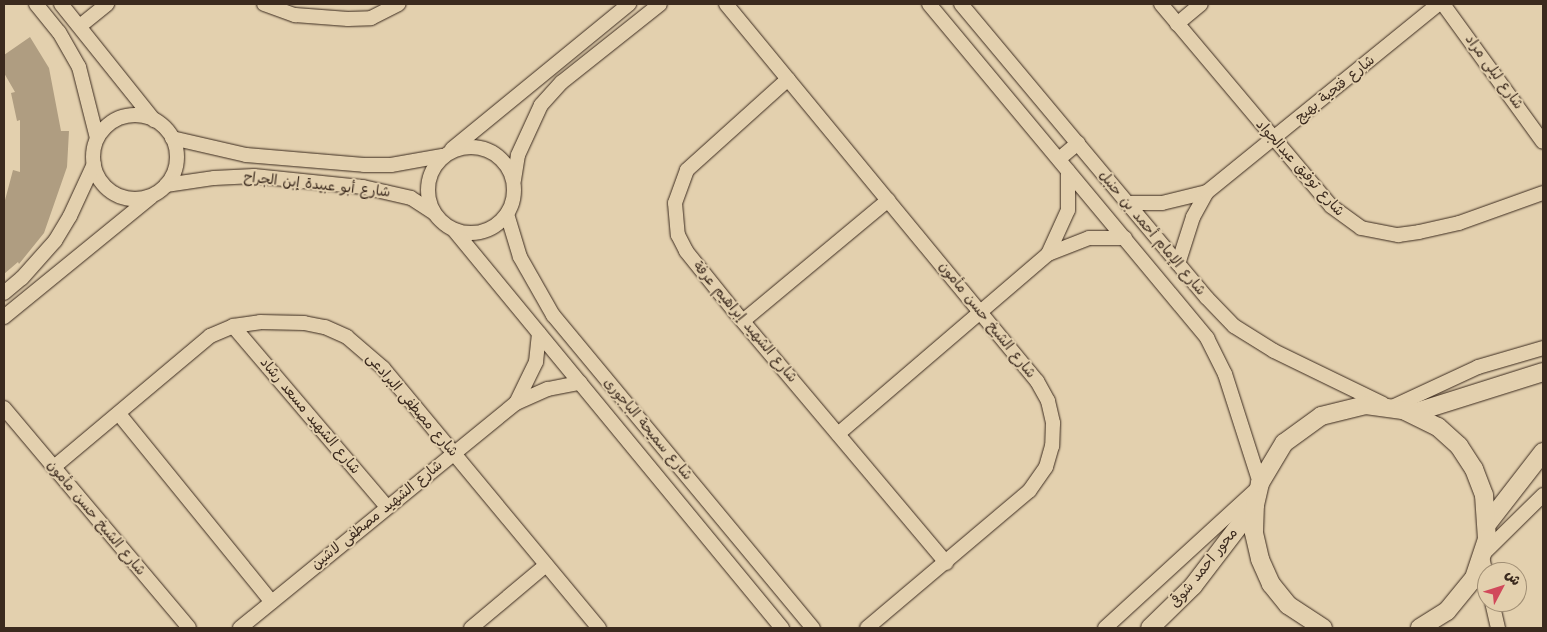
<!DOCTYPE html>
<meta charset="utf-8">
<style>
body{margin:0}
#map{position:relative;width:1547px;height:632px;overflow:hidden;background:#e3d0ae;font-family:"Architects Daughter","Playpen Sans Arabic",sans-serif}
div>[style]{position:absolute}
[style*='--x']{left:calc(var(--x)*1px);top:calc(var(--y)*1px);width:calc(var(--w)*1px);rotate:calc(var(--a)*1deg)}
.building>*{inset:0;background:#af9d81}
.roads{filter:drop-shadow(0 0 1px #3b2a1e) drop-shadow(0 0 1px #3b2a1e)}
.minor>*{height:14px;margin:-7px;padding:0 7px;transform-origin:7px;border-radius:7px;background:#e3d0ae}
.minor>.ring{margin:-7px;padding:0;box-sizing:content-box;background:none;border:14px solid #e3d0ae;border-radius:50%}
.major>*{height:18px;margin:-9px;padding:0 9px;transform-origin:9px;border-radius:9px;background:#e3d0ae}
span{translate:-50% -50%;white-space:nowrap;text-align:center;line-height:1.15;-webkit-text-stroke:4px #e3d0ae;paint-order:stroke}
.street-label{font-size:14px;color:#3b2a1e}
.frame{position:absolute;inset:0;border:5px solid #3b2a1e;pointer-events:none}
.north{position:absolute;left:1477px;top:562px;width:50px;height:50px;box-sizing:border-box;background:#e3d0ae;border:1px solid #a08e74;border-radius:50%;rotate:50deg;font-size:14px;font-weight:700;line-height:20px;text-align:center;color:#3b2a1e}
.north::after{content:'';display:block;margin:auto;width:18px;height:22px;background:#d1495b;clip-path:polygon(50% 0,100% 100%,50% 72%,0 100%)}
</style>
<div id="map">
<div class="building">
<div style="clip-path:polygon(30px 37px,49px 68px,61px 131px,69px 131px,67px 167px,44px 233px,19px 264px,18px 262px,4px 274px,4px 204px,13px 170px,20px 172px,20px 120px,17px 121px,11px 93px,15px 92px,4px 73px,4px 55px)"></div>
</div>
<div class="roads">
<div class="minor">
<div style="--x:36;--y:4;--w:36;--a:51"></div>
<div style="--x:59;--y:32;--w:40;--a:60.3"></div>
<div style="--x:79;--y:67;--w:73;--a:75.8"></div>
<div style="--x:61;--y:4;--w:149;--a:51.3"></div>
<div style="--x:264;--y:4;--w:33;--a:20"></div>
<div style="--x:295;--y:15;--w:53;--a:4.3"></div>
<div style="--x:348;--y:19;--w:23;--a:-2"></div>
<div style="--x:371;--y:18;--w:31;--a:-27"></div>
<div style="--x:726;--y:4;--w:489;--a:50.5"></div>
<div style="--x:1037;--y:381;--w:23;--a:61"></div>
<div style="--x:1048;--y:401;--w:23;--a:77"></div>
<div style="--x:1053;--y:423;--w:23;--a:92"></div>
<div style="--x:1052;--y:446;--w:22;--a:106"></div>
<div style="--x:1046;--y:467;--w:29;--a:125"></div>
<div style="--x:1029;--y:491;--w:212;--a:139.8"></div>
<div style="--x:929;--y:4;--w:435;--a:50.2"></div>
<div style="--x:1207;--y:338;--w:40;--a:63.4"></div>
<div style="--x:1225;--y:374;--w:114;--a:72.2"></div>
<div style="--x:961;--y:4;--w:383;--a:50.1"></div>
<div style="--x:1207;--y:298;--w:39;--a:46"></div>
<div style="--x:1234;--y:326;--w:47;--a:32"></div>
<div style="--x:1274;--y:351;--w:121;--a:25.9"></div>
<div style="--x:1161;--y:4;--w:264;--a:49.9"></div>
<div style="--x:1331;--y:206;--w:37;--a:36"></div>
<div style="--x:1361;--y:228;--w:38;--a:11"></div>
<div style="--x:1398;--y:235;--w:21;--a:-8"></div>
<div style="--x:1419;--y:232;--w:41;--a:-12.7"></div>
<div style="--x:1459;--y:223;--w:89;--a:-19.7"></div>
<div style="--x:1443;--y:4;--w:170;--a:54.1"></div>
<div style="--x:1177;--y:24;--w:31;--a:-40"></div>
<div style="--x:80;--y:26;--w:35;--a:-39"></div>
<div style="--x:788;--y:79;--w:136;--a:138"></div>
<div style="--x:687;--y:170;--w:35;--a:110"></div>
<div style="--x:675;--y:203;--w:32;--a:85"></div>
<div style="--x:678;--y:235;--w:18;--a:63"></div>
<div style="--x:686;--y:251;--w:78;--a:51.2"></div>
<div style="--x:735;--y:312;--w:328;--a:49.9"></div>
<div class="ring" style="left:93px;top:115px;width:70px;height:70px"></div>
<div style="--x:172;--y:138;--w:76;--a:12.9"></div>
<div style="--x:246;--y:155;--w:118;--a:4.8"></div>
<div style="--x:364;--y:165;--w:27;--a:0"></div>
<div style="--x:391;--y:165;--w:52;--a:-10"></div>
<div class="ring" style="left:428px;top:147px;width:72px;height:72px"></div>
<div style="--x:452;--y:149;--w:229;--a:-39.3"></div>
<div style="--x:1059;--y:159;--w:25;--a:-40"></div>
<div style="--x:514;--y:180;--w:25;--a:-81"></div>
<div style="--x:518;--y:155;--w:55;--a:-65.3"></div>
<div style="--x:541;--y:105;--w:31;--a:-48"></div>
<div style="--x:562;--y:82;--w:125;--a:-38.5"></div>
<div style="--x:166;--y:185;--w:49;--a:-8.3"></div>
<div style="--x:214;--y:178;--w:40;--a:-2.9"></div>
<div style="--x:254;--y:176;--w:110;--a:5.8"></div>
<div style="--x:363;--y:187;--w:49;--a:12.9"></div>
<div style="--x:411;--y:198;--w:27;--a:33"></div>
<div style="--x:1127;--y:203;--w:35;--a:0"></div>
<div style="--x:1162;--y:203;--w:46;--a:-13.7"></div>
<div style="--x:507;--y:214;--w:45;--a:73.2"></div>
<div style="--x:520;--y:257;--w:67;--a:60.4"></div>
<div style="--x:553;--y:315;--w:407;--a:50.3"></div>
<div style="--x:454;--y:230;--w:516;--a:50.51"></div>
<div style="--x:1048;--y:254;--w:48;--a:-65.6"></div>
<div style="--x:1068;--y:210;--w:39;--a:-90"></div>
<div style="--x:1178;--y:264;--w:49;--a:-72.3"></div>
<div style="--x:1193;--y:217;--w:29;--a:-61"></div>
<div style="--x:1207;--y:192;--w:298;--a:-39.1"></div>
<div style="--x:4;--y:293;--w:23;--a:-40"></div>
<div style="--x:22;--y:278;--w:50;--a:-48.3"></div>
<div style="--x:55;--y:241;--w:29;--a:-59"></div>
<div style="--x:70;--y:216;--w:57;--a:-65.2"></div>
<div style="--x:4;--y:317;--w:190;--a:-39.2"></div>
<div style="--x:743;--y:321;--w:189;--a:-39.8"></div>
<div style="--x:233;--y:326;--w:236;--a:49.6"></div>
<div style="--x:516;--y:403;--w:46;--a:-64"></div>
<div style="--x:536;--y:362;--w:29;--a:-84"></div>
<div style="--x:1392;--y:407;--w:95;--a:-24.9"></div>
<div style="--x:1478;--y:367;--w:68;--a:-16.3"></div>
<div style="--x:4;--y:408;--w:287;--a:49.9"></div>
<div style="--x:119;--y:414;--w:242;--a:50.9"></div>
<div style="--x:838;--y:434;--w:277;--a:-40.6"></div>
<div style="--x:1048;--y:254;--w:44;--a:-21.3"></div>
<div style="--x:1089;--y:238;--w:36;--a:0"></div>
<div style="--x:54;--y:467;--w:204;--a:-40"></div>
<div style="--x:210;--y:336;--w:25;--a:-23"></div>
<div style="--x:233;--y:326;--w:27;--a:-8"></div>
<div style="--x:260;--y:322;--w:44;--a:1.3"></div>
<div style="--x:304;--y:323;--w:21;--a:11"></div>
<div style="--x:325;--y:327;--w:24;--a:24"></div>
<div style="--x:347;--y:337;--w:48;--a:40.7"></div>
<div style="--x:383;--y:368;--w:338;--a:50.3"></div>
<div style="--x:1483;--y:554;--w:84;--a:-44.5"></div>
<div style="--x:1482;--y:557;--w:22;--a:77"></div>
<div style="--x:1492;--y:602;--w:27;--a:77"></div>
<div style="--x:240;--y:628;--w:356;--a:-39.2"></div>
<div style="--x:516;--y:403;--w:35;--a:-24"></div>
<div style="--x:548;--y:389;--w:33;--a:-11"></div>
<div style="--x:471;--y:628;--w:98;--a:-40"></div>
<div style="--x:1105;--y:628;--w:209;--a:-42.5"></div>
</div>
<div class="major">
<div style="--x:1413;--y:413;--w:136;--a:-17.5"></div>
<div style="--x:1488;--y:523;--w:90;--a:-52.2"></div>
<div style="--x:1150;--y:628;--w:60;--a:-44.3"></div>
<div style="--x:1193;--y:586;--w:102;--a:-52.6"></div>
<div style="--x:1323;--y:628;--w:42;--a:-146.7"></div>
<div style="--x:1288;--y:605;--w:27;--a:-129"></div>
<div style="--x:1271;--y:584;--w:27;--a:-114"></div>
<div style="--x:1260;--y:559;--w:28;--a:-103"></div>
<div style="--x:1254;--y:532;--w:27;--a:-88"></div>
<div style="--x:1255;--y:505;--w:23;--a:-77"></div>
<div style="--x:1260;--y:483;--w:47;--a:-59"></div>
<div style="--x:1284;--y:443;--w:46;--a:-36.1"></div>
<div style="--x:1321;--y:416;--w:46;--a:-13.7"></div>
<div style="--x:1366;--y:405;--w:37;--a:8"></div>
<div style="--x:1403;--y:410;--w:39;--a:26"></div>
<div style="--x:1438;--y:427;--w:28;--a:42"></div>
<div style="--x:1459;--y:446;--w:27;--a:57"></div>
<div style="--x:1474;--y:469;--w:28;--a:69"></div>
<div style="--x:1484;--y:495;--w:44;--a:86.1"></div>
<div style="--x:1487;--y:539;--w:41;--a:108.4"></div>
<div style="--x:1474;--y:578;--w:43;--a:129.3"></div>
<div style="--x:1447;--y:611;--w:32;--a:148"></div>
</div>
</div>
<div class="street-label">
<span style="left:1494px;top:72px;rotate:54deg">شارع ليلى مراد</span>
<span style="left:1335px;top:89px;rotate:-39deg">شارع فتحية بهيج</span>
<span style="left:1300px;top:168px;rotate:48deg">شارع توفيق عبدالجواد</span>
<span style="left:317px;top:185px;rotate:6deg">شارع أبو عبيدة إبن الجراح</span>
<span style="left:1152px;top:233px;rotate:50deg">شارع الإمام أحمد بن حنبل</span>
<span style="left:987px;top:320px;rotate:51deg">شارع الشيخ حسن مأمون</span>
<span style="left:745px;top:322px;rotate:50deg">شارع الشهيد إبراهيم عرفة</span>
<span style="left:412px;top:405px;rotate:49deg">شارع مصطفى البرادعى</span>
<span style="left:310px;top:416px;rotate:50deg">شارع الشهيد مسعد رشاد</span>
<span style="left:648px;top:429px;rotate:50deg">شارع سميحة الباجورى</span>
<span style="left:377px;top:515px;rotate:-39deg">شارع الشهيد مصطفى لاشين</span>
<span style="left:96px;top:518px;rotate:50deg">شارع الشيخ حسن مأمون</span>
<span style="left:1204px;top:568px;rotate:-51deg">محور احمد شوقى</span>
</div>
<div class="frame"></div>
<div class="north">ش</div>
</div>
